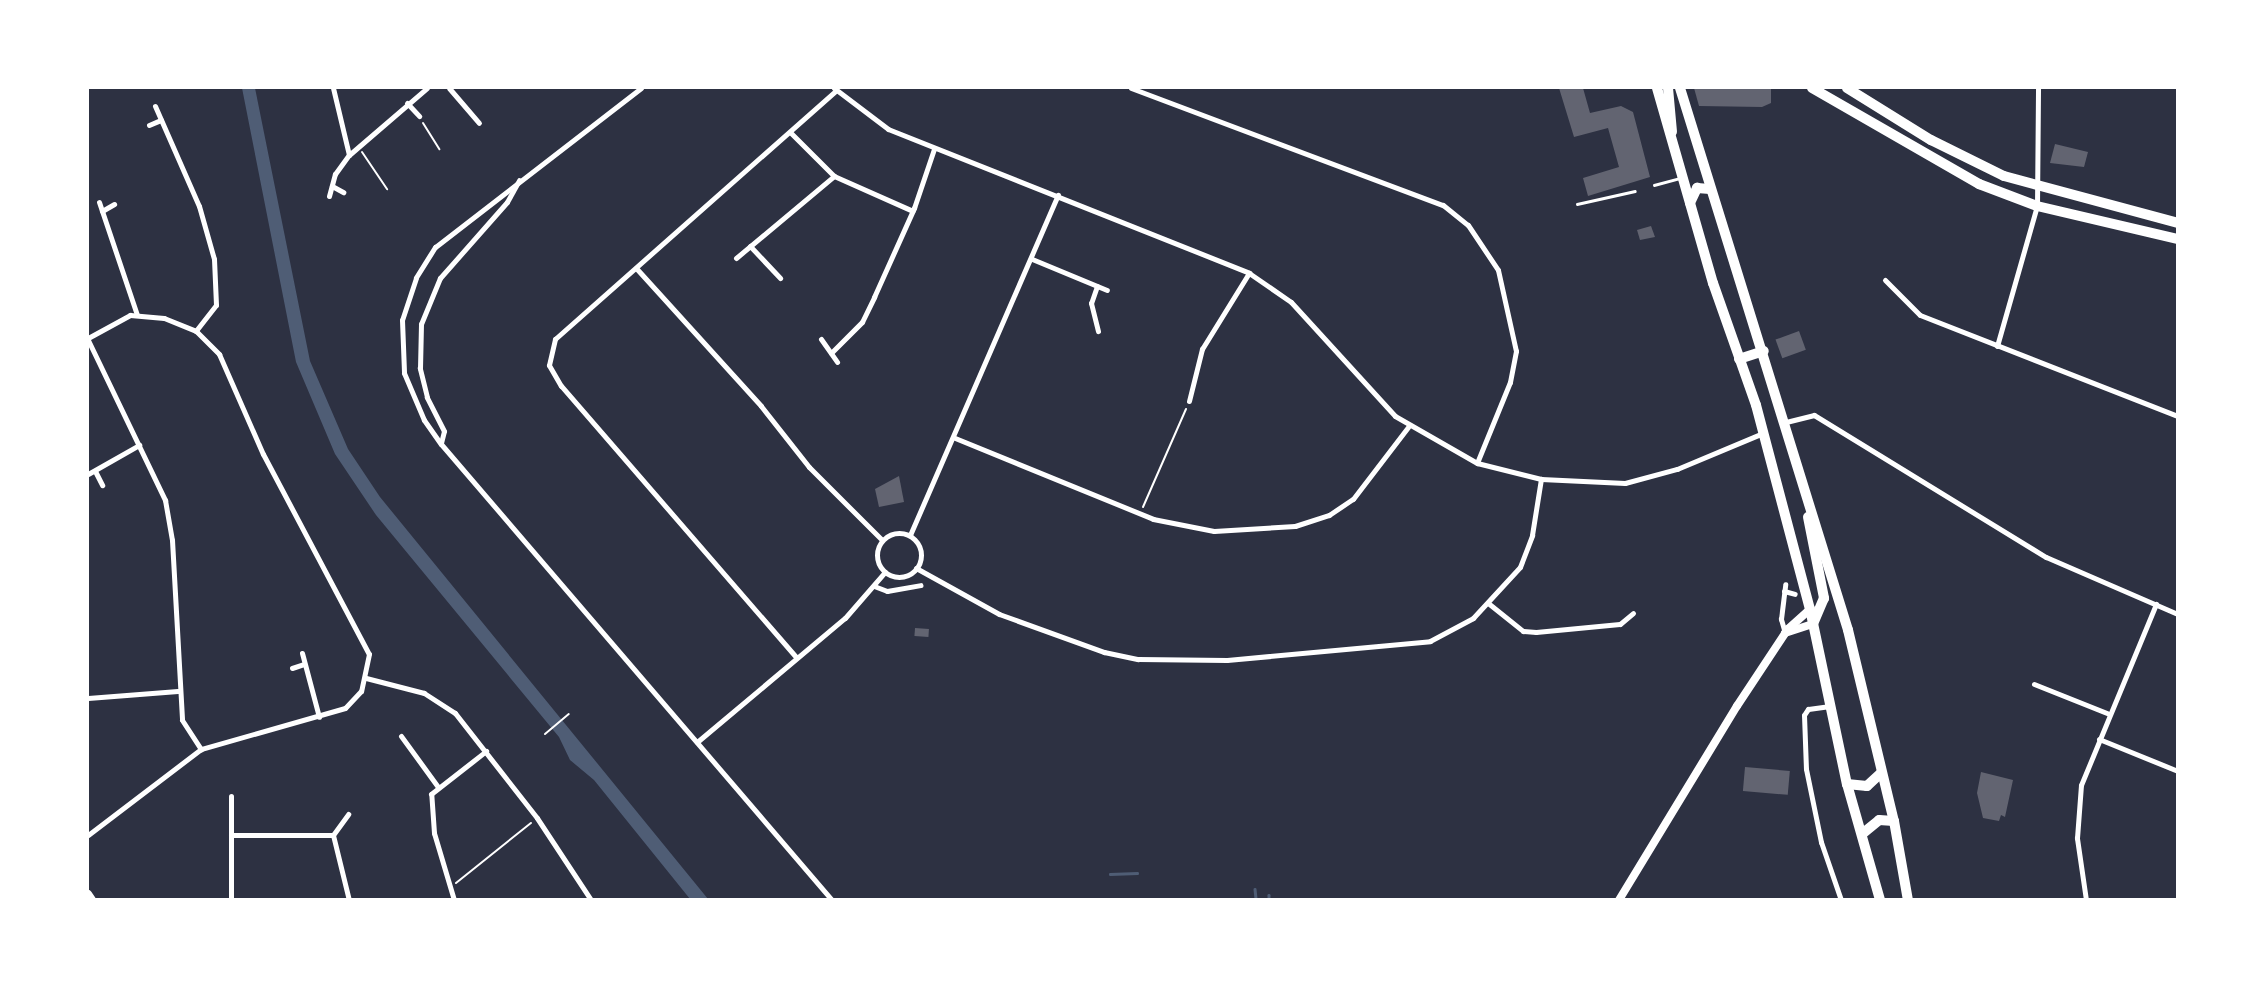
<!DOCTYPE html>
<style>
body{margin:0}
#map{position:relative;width:2265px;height:987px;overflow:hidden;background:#2d3142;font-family:"Playfair Display",serif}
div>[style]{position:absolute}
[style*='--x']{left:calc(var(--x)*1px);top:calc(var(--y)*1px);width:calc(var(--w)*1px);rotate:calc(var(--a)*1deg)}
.water>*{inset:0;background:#4f5d75}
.stream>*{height:2.5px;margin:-1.25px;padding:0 1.25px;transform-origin:1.25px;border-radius:1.25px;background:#4f5d75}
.building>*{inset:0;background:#626471;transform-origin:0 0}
.path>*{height:2px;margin:-1px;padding:0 1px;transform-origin:1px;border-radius:1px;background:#fff}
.service>*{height:2.5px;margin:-1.25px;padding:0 1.25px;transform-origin:1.25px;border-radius:1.25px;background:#fff}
.minor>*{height:5px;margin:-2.5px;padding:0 2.5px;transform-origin:2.5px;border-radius:2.5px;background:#fff}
.minor>.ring{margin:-2.5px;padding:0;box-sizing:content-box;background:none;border:5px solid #fff;border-radius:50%}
.secondary>*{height:8px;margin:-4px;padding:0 4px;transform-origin:4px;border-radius:4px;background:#fff}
.trunk>*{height:10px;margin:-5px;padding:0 5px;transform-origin:5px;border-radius:5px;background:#fff}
span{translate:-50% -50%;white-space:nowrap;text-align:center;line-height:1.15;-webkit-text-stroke:7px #fff;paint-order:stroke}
.frame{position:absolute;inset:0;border:89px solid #fff;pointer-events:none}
</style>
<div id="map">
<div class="water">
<div style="clip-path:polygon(242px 88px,255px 88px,310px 361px,348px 449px,380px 497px,708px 899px,690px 899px,594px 780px,570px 760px,559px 737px,376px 515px,335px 454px,296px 362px)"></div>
</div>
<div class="stream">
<div style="--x:1110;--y:874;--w:27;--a:-2"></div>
<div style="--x:1255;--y:889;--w:9;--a:84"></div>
<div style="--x:1269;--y:895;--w:5;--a:90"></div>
</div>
<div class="building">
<div style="clip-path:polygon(1559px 88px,1583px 88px,1590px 113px,1621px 106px,1633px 112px,1650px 177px,1588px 196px,1583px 178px,1619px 167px,1608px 128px,1574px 137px)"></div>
<div style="clip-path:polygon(1694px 88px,1771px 88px,1771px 103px,1762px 107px,1699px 106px)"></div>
<div style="clip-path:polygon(2055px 144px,2088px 152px,2084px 167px,2050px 163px)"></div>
<div style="clip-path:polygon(1651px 226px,1655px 237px,1640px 240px,1637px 230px)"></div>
<div style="left:1799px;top:331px;width:20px;height:25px;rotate:70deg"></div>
<div style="clip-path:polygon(899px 476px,904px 502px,879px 507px,875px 489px)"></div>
<div style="left:915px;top:628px;width:14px;height:8px;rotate:4deg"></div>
<div style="left:1745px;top:767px;width:45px;height:24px;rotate:5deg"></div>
<div style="clip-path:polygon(1981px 772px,2013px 780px,2005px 817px,2001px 815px,1999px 821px,1983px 818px,1977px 793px)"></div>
</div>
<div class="path">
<div style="--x:423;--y:123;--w:31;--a:58"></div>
<div style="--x:362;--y:152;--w:45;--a:56"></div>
<div style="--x:1143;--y:507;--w:107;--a:-66.3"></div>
<div style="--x:545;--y:734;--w:31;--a:-40"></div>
<div style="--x:456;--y:883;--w:96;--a:-38.7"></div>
</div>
<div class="service">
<div style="--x:1654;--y:185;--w:28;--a:-15"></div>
<div style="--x:1577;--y:204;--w:59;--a:-12.6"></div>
</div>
<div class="minor">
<div style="--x:449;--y:88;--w:46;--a:49.4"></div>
<div style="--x:641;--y:88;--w:260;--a:142.3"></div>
<div style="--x:435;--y:247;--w:36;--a:122"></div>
<div style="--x:416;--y:278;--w:44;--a:108.4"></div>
<div style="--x:402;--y:320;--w:53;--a:87.8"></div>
<div style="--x:404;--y:373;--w:51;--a:66.9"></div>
<div style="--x:424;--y:420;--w:29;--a:55"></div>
<div style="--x:441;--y:444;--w:601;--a:49.39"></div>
<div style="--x:834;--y:88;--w:68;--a:37.2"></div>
<div style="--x:888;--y:129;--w:389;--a:21.7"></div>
<div style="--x:1249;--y:273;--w:51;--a:34.6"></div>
<div style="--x:1291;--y:302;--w:154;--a:47.6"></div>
<div style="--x:1395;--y:416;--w:95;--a:29.8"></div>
<div style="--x:1477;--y:463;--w:66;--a:14"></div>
<div style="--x:1541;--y:479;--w:84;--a:2.7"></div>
<div style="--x:1625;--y:483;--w:54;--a:-15.1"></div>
<div style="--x:1677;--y:469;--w:93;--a:-22.7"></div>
<div style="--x:1131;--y:88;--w:333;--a:20.6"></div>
<div style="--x:1443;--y:205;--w:32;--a:39"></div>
<div style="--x:1468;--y:225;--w:54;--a:56.3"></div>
<div style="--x:1498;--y:270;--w:83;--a:77.5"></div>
<div style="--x:1516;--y:351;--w:32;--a:101"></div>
<div style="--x:1510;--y:382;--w:87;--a:112.2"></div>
<div style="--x:407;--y:103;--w:18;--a:47"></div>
<div style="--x:155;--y:106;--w:109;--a:66.3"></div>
<div style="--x:199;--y:206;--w:55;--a:74.2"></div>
<div style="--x:214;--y:259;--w:46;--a:87.5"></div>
<div style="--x:216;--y:305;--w:33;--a:128"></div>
<div style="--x:149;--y:125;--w:13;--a:-23"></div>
<div style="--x:349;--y:155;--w:103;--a:-40.7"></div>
<div style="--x:834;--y:176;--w:86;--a:23.9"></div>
<div style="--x:332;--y:186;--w:13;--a:29"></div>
<div style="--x:329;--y:196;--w:23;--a:-75"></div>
<div style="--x:335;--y:174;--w:24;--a:-54"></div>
<div style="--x:349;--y:155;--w:69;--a:-103.4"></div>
<div style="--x:99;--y:202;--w:119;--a:71.4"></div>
<div style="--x:102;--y:211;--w:14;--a:-30"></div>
<div style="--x:750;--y:246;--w:44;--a:46.8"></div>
<div style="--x:736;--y:258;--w:128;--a:-39.9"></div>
<div style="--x:834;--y:176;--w:62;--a:-135"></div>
<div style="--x:1032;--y:259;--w:81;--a:22.5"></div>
<div style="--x:636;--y:268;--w:186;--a:47.8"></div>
<div style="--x:761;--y:406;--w:78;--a:51.8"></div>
<div style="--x:809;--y:467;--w:103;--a:45"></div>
<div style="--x:1885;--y:280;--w:49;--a:45"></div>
<div style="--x:1920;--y:315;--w:277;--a:21.4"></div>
<div style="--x:1097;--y:286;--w:18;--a:109"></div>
<div style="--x:1091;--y:303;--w:29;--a:76"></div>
<div style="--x:88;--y:338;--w:48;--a:-28.7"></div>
<div style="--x:130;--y:315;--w:34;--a:5"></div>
<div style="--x:164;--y:318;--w:35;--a:22"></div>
<div style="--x:196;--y:331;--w:33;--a:45"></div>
<div style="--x:219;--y:354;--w:109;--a:66.3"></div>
<div style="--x:263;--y:454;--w:226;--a:62.1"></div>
<div style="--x:369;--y:654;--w:38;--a:102"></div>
<div style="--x:361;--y:691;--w:23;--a:133"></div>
<div style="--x:345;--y:708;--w:150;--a:164.1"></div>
<div style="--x:201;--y:749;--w:142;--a:142.7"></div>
<div style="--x:821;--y:339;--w:28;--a:55"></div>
<div style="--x:88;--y:340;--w:178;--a:64.3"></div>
<div style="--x:165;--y:500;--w:41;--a:80.1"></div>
<div style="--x:172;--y:540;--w:180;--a:86.8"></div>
<div style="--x:182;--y:720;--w:35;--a:57"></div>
<div style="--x:1997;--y:346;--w:146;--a:-74.1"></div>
<div style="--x:2037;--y:206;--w:118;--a:-89.5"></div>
<div style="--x:831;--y:353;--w:44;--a:-45"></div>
<div style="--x:862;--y:322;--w:28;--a:-64"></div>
<div style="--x:874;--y:297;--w:98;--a:-65.8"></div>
<div style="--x:914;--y:208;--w:62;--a:-71.3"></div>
<div style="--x:1189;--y:401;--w:54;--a:-76"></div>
<div style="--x:1202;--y:349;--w:89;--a:-58.3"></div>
<div style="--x:1786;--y:422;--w:29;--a:-14"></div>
<div style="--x:1814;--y:415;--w:272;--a:31.5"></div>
<div style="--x:2046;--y:557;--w:144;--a:23.4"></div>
<div style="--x:955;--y:438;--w:214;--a:22.2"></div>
<div style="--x:1153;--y:519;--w:62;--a:11.1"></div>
<div style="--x:1214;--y:531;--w:81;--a:-3.5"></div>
<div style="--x:1295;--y:526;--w:36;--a:-18"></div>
<div style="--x:1329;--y:515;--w:29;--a:-34"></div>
<div style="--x:1353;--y:499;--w:91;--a:-52.6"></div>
<div style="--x:441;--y:443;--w:12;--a:-76"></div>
<div style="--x:444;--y:431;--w:38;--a:-117"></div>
<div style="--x:427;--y:397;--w:30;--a:-104"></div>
<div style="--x:420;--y:368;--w:44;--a:-88.7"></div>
<div style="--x:421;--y:324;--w:50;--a:-67.6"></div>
<div style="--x:440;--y:278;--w:101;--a:-48.6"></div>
<div style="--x:507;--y:202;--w:25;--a:-61"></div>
<div style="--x:95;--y:471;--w:16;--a:63"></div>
<div style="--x:88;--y:474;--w:59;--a:-29.6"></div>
<div class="ring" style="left:877px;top:533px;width:39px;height:39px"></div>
<div style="--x:910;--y:535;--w:371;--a:-66.5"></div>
<div style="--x:916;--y:568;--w:95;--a:29"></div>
<div style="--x:999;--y:614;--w:112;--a:19.9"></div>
<div style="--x:1104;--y:652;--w:35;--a:12"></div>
<div style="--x:1138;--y:659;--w:89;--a:0.6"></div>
<div style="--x:1227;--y:660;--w:204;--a:-5.3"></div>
<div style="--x:1430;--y:641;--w:49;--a:-28.1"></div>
<div style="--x:1473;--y:618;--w:69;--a:-47.3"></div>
<div style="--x:1520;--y:567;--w:34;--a:-69"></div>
<div style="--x:1532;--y:535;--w:57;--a:-80.9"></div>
<div style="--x:874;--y:586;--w:14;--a:21"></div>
<div style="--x:887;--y:591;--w:34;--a:-10"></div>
<div style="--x:1784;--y:591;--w:11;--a:15"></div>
<div style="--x:1488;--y:603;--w:45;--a:38.7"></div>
<div style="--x:1523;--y:631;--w:13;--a:4"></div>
<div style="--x:1536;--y:632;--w:84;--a:-5.4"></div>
<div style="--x:1620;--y:624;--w:17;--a:-40"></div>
<div style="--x:1785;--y:633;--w:15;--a:-106"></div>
<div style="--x:1781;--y:619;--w:35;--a:-83"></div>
<div style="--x:302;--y:653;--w:66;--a:75.1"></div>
<div style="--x:796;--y:657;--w:359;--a:-130.9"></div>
<div style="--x:561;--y:386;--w:24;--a:-120"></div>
<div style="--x:549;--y:365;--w:27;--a:-77"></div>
<div style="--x:555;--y:339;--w:375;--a:-41.5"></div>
<div style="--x:292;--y:668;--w:13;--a:-18"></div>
<div style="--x:366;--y:678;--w:60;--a:14.5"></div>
<div style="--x:424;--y:693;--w:37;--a:33"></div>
<div style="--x:455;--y:713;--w:133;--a:52"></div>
<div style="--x:537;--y:818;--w:98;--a:56.6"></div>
<div style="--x:2034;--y:684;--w:79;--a:21.7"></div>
<div style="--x:88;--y:698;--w:90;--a:-4.4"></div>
<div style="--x:1830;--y:706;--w:22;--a:172"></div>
<div style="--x:1808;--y:709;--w:7;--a:124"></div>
<div style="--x:1804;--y:715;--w:54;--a:87.9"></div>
<div style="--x:1806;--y:769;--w:75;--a:78.4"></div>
<div style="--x:1821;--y:842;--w:61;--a:71"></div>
<div style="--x:401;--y:736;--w:63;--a:54"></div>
<div style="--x:2099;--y:739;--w:85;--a:22.1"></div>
<div style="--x:697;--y:742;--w:193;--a:-40"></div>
<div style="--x:845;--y:618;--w:61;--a:-49"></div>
<div style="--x:231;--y:796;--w:104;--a:90"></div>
<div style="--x:231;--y:835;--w:102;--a:0"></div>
<div style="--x:333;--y:835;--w:67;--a:76.2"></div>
<div style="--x:333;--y:835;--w:26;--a:-54"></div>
<div style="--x:454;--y:900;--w:70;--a:-106.6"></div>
<div style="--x:434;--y:833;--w:39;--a:-94"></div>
<div style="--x:431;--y:794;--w:70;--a:-38"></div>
<div style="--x:2086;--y:900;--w:63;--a:-98.3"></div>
<div style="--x:2077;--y:838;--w:53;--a:-85.7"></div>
<div style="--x:2081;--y:785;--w:196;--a:-67.5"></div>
</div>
<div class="secondary">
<div style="--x:1785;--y:633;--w:29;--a:-18"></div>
<div style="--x:88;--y:894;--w:7;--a:56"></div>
<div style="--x:1619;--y:900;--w:227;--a:-58.7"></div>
<div style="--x:1737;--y:706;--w:92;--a:-56.5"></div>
<div style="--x:1788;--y:629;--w:30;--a:-42"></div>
</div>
<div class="trunk">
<div style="--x:1657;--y:88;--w:203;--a:74"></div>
<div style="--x:1713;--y:283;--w:129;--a:70.6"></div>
<div style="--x:1756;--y:405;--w:211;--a:75.2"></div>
<div style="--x:1810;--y:609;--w:179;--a:78.1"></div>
<div style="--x:1847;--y:784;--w:121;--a:74.1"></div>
<div style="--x:1668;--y:88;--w:44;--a:84.8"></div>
<div style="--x:1680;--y:88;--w:567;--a:72.78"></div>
<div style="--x:1848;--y:630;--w:196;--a:76.5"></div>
<div style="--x:1894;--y:821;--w:80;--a:80"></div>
<div style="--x:1812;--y:88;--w:193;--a:29.9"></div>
<div style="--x:1979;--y:184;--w:62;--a:20.8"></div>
<div style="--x:2037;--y:206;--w:145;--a:13.2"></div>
<div style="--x:1847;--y:88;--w:99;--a:31.8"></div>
<div style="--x:1931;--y:140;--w:81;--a:26.3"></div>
<div style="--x:2004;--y:176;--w:180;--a:15.1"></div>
<div style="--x:1690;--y:203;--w:17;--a:-65"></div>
<div style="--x:1697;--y:188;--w:13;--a:4"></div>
<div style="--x:1739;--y:359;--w:26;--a:-18"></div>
<div style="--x:1808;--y:517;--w:83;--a:78.8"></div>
<div style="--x:1824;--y:598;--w:28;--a:113"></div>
<div style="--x:1847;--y:784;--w:20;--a:6"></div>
<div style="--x:1867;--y:786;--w:19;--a:-43"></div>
<div style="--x:1862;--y:834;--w:22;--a:-39"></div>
<div style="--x:1879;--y:820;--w:15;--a:4"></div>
</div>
<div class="frame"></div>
</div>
